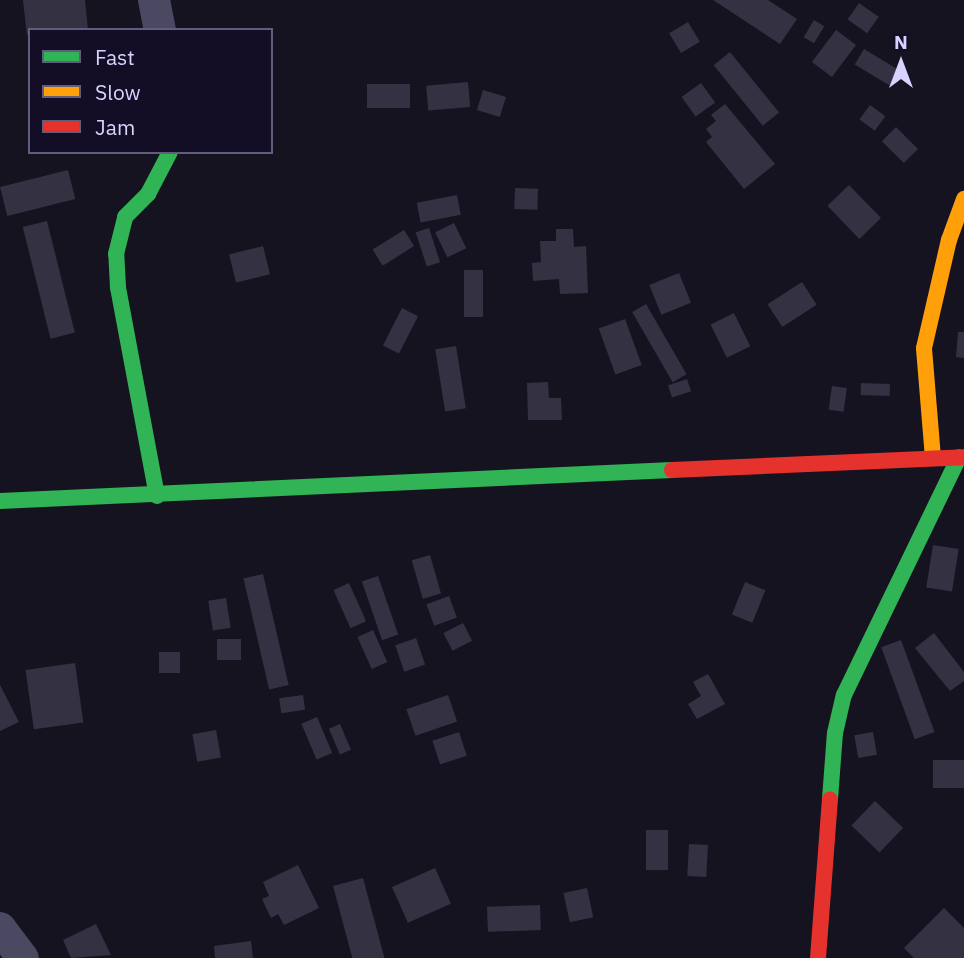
<!DOCTYPE html>
<style>
body{margin:0}
#map{position:relative;width:964px;height:958px;overflow:hidden;background:#161320;font-family:"IBM Plex Sans",sans-serif}
div>[style]{position:absolute}
[style*='--x']{left:calc(var(--x)*1px);top:calc(var(--y)*1px);width:calc(var(--w)*1px);rotate:calc(var(--a)*1deg)}
.building>*{inset:0;background:#343142;transform-origin:0 0}
.street>*{height:32px;margin:-16px;padding:0 16px;transform-origin:16px;border-radius:16px;background:#4a4961}
.fast>*{height:16px;margin:-8px;padding:0 8px;transform-origin:8px;border-radius:8px;background:#30b455}
.slow>*{height:16px;margin:-8px;padding:0 8px;transform-origin:8px;border-radius:8px;background:#ff9f0a}
.jam>*{height:16px;margin:-8px;padding:0 8px;transform-origin:8px;border-radius:8px;background:#e5322d}
span{translate:-50% -50%;white-space:nowrap;text-align:center;line-height:1.15;-webkit-text-stroke:7px #130e25;paint-order:stroke}
.legend{position:absolute;left:28px;top:28px;width:245px;height:126px;box-sizing:border-box;background:#130e25;border:2px solid #625d7c;margin:0;padding:9px 12px;list-style:none;font-size:21px;color:#d8d3ff}
.legend li{display:flex;align-items:center;gap:14px;height:35px}
.legend b{width:35px;border:2px solid #625d7c}
.north{position:absolute;left:866px;top:28px;width:70px;height:70px;-webkit-text-stroke:5px #130e25;paint-order:stroke;rotate:0deg;font-size:19px;font-weight:700;line-height:28px;text-align:center;color:#d8d3ff}
.north::after{content:'';display:block;margin:auto;width:24px;height:32px;background:#d8d3ff;clip-path:polygon(50% 0,100% 100%,50% 72%,0 100%)}
</style>
<div id="map">
<div class="building">
<div style="clip-path:polygon(23px 0,85px 0,88px 30px,30px 30px,27px 36px)"></div>
<div style="clip-path:polygon(713px 0,768px 0,797px 19px,780px 44px)"></div>
<div style="left:859px;top:3px;width:24px;height:20px;rotate:35deg"></div>
<div style="left:814px;top:20px;width:12px;height:20px;rotate:31deg"></div>
<div style="left:688px;top:22px;width:23px;height:22px;rotate:59deg"></div>
<div style="left:836px;top:30px;width:25px;height:40px;rotate:37deg"></div>
<div style="left:864px;top:49px;width:42px;height:18px;rotate:31deg"></div>
<div style="left:730px;top:52px;width:78px;height:21px;rotate:51deg"></div>
<div style="left:468px;top:82px;width:25px;height:42px;rotate:85deg"></div>
<div style="left:701px;top:83px;width:24px;height:24px;rotate:54deg"></div>
<div style="left:367px;top:84px;width:43px;height:24px"></div>
<div style="left:483px;top:90px;width:24px;height:21px;rotate:17deg"></div>
<div style="clip-path:polygon(725px 104px,775px 164px,744px 189px,706px 142px,712px 137px,706px 129px,716px 121px,711px 115px)"></div>
<div style="left:870px;top:105px;width:19px;height:18px;rotate:36deg"></div>
<div style="left:896px;top:127px;width:31px;height:20px;rotate:45deg"></div>
<div style="left:68px;top:170px;width:30px;height:70px;rotate:76deg"></div>
<div style="left:849px;top:185px;width:46px;height:30px;rotate:46deg"></div>
<div style="left:515px;top:188px;width:23px;height:21px;rotate:2deg"></div>
<div style="left:457px;top:195px;width:20px;height:41px;rotate:79deg"></div>
<div style="left:47px;top:221px;width:115px;height:25px;rotate:76deg"></div>
<div style="left:454px;top:223px;width:28px;height:21px;rotate:64deg"></div>
<div style="left:429px;top:228px;width:36px;height:14px;rotate:72deg"></div>
<div style="clip-path:polygon(556px 229px,573px 229px,574px 247px,586px 246px,588px 293px,560px 294px,559px 279px,533px 281px,532px 263px,541px 262px,540px 241px,556px 241px)"></div>
<div style="left:404px;top:230px;width:19px;height:37px;rotate:58deg"></div>
<div style="left:263px;top:246px;width:29px;height:35px;rotate:76deg"></div>
<div style="left:464px;top:270px;width:19px;height:47px"></div>
<div style="left:679px;top:273px;width:32px;height:32px;rotate:68deg"></div>
<div style="left:802px;top:282px;width:27px;height:41px;rotate:57deg"></div>
<div style="left:646px;top:304px;width:81px;height:16px;rotate:60deg"></div>
<div style="left:402px;top:308px;width:18px;height:42px;rotate:27deg"></div>
<div style="left:734px;top:313px;width:37px;height:26px;rotate:64deg"></div>
<div style="left:625px;top:319px;width:49px;height:28px;rotate:70deg"></div>
<div style="clip-path:polygon(958px 332px,964px 332px,964px 358px,956px 357px)"></div>
<div style="left:456px;top:346px;width:63px;height:21px;rotate:81deg"></div>
<div style="left:687px;top:379px;width:13px;height:20px;rotate:72deg"></div>
<div style="clip-path:polygon(548px 382px,549px 398px,561px 398px,562px 420px,528px 420px,527px 383px)"></div>
<div style="left:861px;top:383px;width:29px;height:12px;rotate:2deg"></div>
<div style="left:832px;top:386px;width:15px;height:24px;rotate:8deg"></div>
<div style="left:933px;top:545px;width:26px;height:43px;rotate:9deg"></div>
<div style="left:430px;top:555px;width:40px;height:19px;rotate:74deg"></div>
<div style="left:263px;top:574px;width:114px;height:20px;rotate:77deg"></div>
<div style="left:378px;top:576px;width:62px;height:17px;rotate:71deg"></div>
<div style="left:745px;top:582px;width:22px;height:35px;rotate:22deg"></div>
<div style="left:349px;top:583px;width:42px;height:17px;rotate:66deg"></div>
<div style="left:449px;top:596px;width:23px;height:24px;rotate:70deg"></div>
<div style="left:226px;top:598px;width:30px;height:18px;rotate:81deg"></div>
<div style="left:463px;top:623px;width:20px;height:22px;rotate:63deg"></div>
<div style="left:373px;top:630px;width:35px;height:17px;rotate:66deg"></div>
<div style="clip-path:polygon(934px 633px,964px 672px,964px 681px,950px 691px,915px 648px)"></div>
<div style="left:416px;top:638px;width:28px;height:22px;rotate:71deg"></div>
<div style="left:217px;top:639px;width:24px;height:21px"></div>
<div style="left:901px;top:640px;width:98px;height:21px;rotate:70deg"></div>
<div style="left:159px;top:652px;width:21px;height:21px"></div>
<div style="left:75px;top:663px;width:60px;height:50px;rotate:82deg"></div>
<div style="clip-path:polygon(708px 674px,725px 704px,697px 719px,688px 704px,701px 696px,693px 682px)"></div>
<div style="clip-path:polygon(0 685px,19px 722px,0 731px)"></div>
<div style="left:303px;top:695px;width:15px;height:24px;rotate:82deg"></div>
<div style="left:448px;top:695px;width:28px;height:44px;rotate:71deg"></div>
<div style="left:317px;top:717px;width:39px;height:17px;rotate:67deg"></div>
<div style="left:340px;top:724px;width:28px;height:12px;rotate:67deg"></div>
<div style="left:216px;top:730px;width:28px;height:24px;rotate:80deg"></div>
<div style="left:459px;top:732px;width:25px;height:28px;rotate:72deg"></div>
<div style="left:873px;top:732px;width:23px;height:19px;rotate:80deg"></div>
<div style="left:964px;top:760px;width:28px;height:31px;rotate:90deg"></div>
<div style="left:875px;top:801px;width:39px;height:34px;rotate:44deg"></div>
<div style="left:646px;top:830px;width:22px;height:40px"></div>
<div style="left:689px;top:844px;width:19px;height:32px;rotate:3deg"></div>
<div style="clip-path:polygon(298px 865px,319px 908px,284px 925px,278px 914px,271px 918px,262px 899px,269px 896px,263px 882px)"></div>
<div style="left:435px;top:868px;width:39px;height:47px;rotate:66deg"></div>
<div style="left:363px;top:878px;width:83px;height:31px;rotate:75deg"></div>
<div style="left:587px;top:888px;width:30px;height:24px;rotate:78deg"></div>
<div style="left:540px;top:905px;width:25px;height:53px;rotate:88deg"></div>
<div style="clip-path:polygon(944px 908px,964px 928px,964px 958px,914px 958px,904px 948px)"></div>
<div style="clip-path:polygon(96px 924px,111px 955px,71px 958px,63px 940px)"></div>
<div style="clip-path:polygon(251px 941px,253px 958px,215px 958px,214px 946px)"></div>
</div>
<div class="street">
<div style="--x:154;--y:0;--w:31;--a:79"></div>
<div style="--x:0;--y:928;--w:38;--a:53"></div>
</div>
<div class="fast">
<div style="--x:157;--y:496;--w:213;--a:-100.6"></div>
<div style="--x:118;--y:287;--w:33;--a:-93"></div>
<div style="--x:116;--y:254;--w:38;--a:-76"></div>
<div style="--x:125;--y:217;--w:33;--a:-45"></div>
<div style="--x:148;--y:194;--w:47;--a:-62.4"></div>
<div style="--x:0;--y:501;--w:673;--a:-2.64"></div>
<div style="--x:830;--y:799;--w:66;--a:-85.7"></div>
<div style="--x:835;--y:733;--w:39;--a:-77"></div>
<div style="--x:844;--y:695;--w:264;--a:-64.2"></div>
</div>
<div class="slow">
<div style="--x:933;--y:458;--w:110;--a:-94.7"></div>
<div style="--x:924;--y:348;--w:111;--a:-77"></div>
<div style="--x:949;--y:240;--w:44;--a:-69.9"></div>
</div>
<div class="jam">
<div style="--x:672;--y:470;--w:292;--a:-2.5"></div>
<div style="--x:818;--y:958;--w:159;--a:-85.7"></div>
</div>
<ul class="legend">
<li><b style="height:9px;background:#30b455"></b>Fast</li>
<li><b style="height:9px;background:#ff9f0a"></b>Slow</li>
<li><b style="height:9px;background:#e5322d"></b>Jam</li>
</ul>
<div class="north">N</div>
</div>
